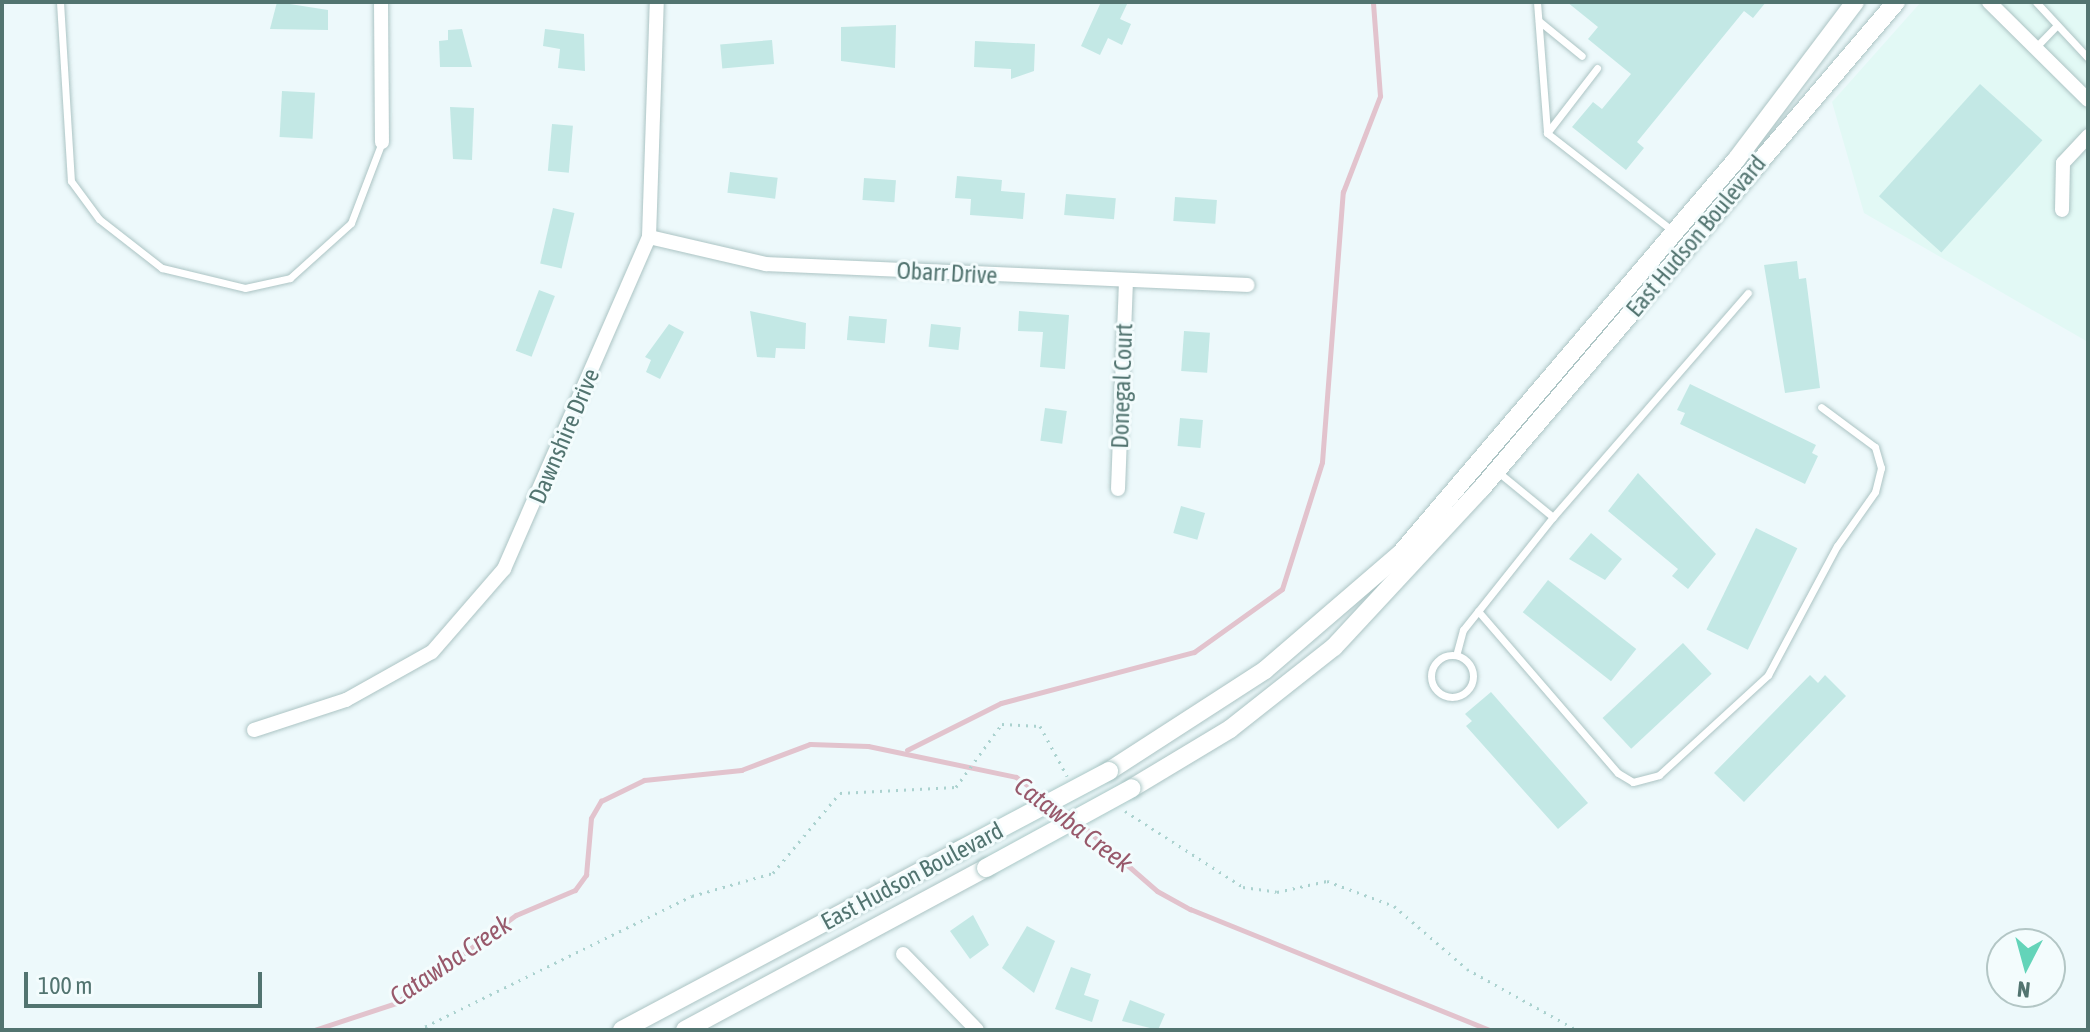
<!DOCTYPE html>
<style>
body{margin:0}
#map{position:relative;width:2090px;height:1032px;overflow:hidden;background:#edf9fb;font-family:"Asap Condensed",sans-serif}
div>[style]{position:absolute}
[style*='--x']{left:calc(var(--x)*1px);top:calc(var(--y)*1px);width:calc(var(--w)*1px);rotate:calc(var(--a)*1deg)}
.commercial>*{inset:0;background:#e2f9f5}
.stream>*{height:5px;margin:-2.5px;padding:0 2.5px;transform-origin:2.5px;border-radius:2.5px;background:#e2c3cd}
.building>*{inset:0;background:#c3e8e5;transform-origin:0 0}
.path>*{height:3px;margin-top:-1.5px;transform-origin:0;background:repeating-linear-gradient(90deg,#abd2cf 0 2px,transparent 0 8px)}
.roads{filter:drop-shadow(0 0 2px #acc4c4) drop-shadow(0 0 2px #acc4c4)}
.service>*{height:7px;margin:-3.5px;padding:0 3.5px;transform-origin:3.5px;border-radius:3.5px;background:#fff}
.service>.ring{margin:-3.5px;padding:0;box-sizing:content-box;background:none;border:7px solid #fff;border-radius:50%}
.minor>*{height:14px;margin:-7px;padding:0 7px;transform-origin:7px;border-radius:7px;background:#fff}
.secondary>*{height:18px;margin:-9px;padding:0 9px;transform-origin:9px;border-radius:9px;background:#fff}
.bridges{filter:drop-shadow(0 0 2px #abc8c7) drop-shadow(0 0 2px #abc8c7)}
.secondary-bridge>*{height:18px;margin:-9px;padding:0 9px;transform-origin:9px;border-radius:9px;background:#fff}
span{translate:-50% -50%;white-space:nowrap;text-align:center;line-height:1.15;-webkit-text-stroke:6px #f3fcfd;paint-order:stroke}
.street-label{font-size:24px;color:#527470}
.water-label{font-size:26px;color:#98596b;font-style:italic}
.frame{position:absolute;inset:0;border:4px solid #527470;pointer-events:none}
.north{position:absolute;left:1986px;top:928px;width:80px;height:80px;box-sizing:border-box;background:#f3fcfd;border:2px solid #b3c6c5;border-radius:50%;rotate:186deg;font-size:22px;font-weight:700;line-height:32px;text-align:center;color:#527470}
.north::after{content:'';display:block;margin:auto;width:28px;height:36px;background:#63d4b9;clip-path:polygon(50% 0,100% 100%,50% 72%,0 100%)}
.scale{position:absolute;left:24px;top:972px;width:238px;height:36px;box-sizing:border-box;border:4px solid #527470;border-top:0;padding-left:10px;font-size:24px;line-height:28px;white-space:nowrap;color:#527470;-webkit-text-stroke:6px #f3fcfd;paint-order:stroke}
</style>
<div id="map">
<div class="commercial">
<div style="clip-path:polygon(1921px 2px,2088px 2px,2088px 342px,1864px 213px,1832px 102px)"></div>
</div>
<div class="stream">
<div style="--x:907;--y:750;--w:105;--a:-26.6"></div>
<div style="--x:1001;--y:703;--w:200;--a:-14.8"></div>
<div style="--x:1194;--y:652;--w:108;--a:-35.6"></div>
<div style="--x:1282;--y:589;--w:133;--a:-72.5"></div>
<div style="--x:1322;--y:462;--w:271;--a:-85.6"></div>
<div style="--x:1343;--y:192;--w:103;--a:-68.9"></div>
<div style="--x:1380;--y:96;--w:94;--a:-94.3"></div>
<div style="--x:1079;--y:823;--w:103;--a:41.1"></div>
<div style="--x:1157;--y:891;--w:38;--a:29"></div>
<div style="--x:1190;--y:909;--w:323;--a:22"></div>
<div style="--x:314;--y:1030;--w:86;--a:-18.2"></div>
<div style="--x:396;--y:1003;--w:149;--a:-36.3"></div>
<div style="--x:516;--y:915;--w:64;--a:-23"></div>
<div style="--x:575;--y:890;--w:19;--a:-54"></div>
<div style="--x:586;--y:875;--w:57;--a:-85"></div>
<div style="--x:591;--y:818;--w:20;--a:-60"></div>
<div style="--x:601;--y:801;--w:48;--a:-26"></div>
<div style="--x:644;--y:780;--w:98;--a:-5.9"></div>
<div style="--x:741;--y:770;--w:74;--a:-20.6"></div>
<div style="--x:810;--y:744;--w:58;--a:2"></div>
<div style="--x:868;--y:746;--w:151;--a:11.8"></div>
<div style="--x:1016;--y:777;--w:68;--a:36"></div>
</div>
<div class="building">
<div style="clip-path:polygon(277px 2px,328px 10px,328px 30px,270px 29px)"></div>
<div style="clip-path:polygon(1101px 2px,1128px 2px,1120px 19px,1131px 24px,1122px 45px,1108px 38px,1100px 55px,1081px 46px)"></div>
<div style="clip-path:polygon(1567px 2px,1766px 2px,1753px 18px,1744px 11px,1637px 142px,1644px 148px,1626px 170px,1572px 127px,1593px 102px,1602px 109px,1631px 74px,1588px 39px,1598px 27px)"></div>
<div style="clip-path:polygon(896px 25px,895px 68px,841px 61px,841px 27px)"></div>
<div style="clip-path:polygon(462px 29px,472px 67px,440px 67px,439px 41px,448px 40px,448px 30px)"></div>
<div style="clip-path:polygon(545px 29px,584px 34px,585px 71px,558px 68px,560px 49px,543px 46px)"></div>
<div style="left:772px;top:40px;width:24px;height:52px;rotate:85deg"></div>
<div style="clip-path:polygon(975px 41px,1035px 44px,1034px 71px,1011px 79px,1011px 69px,974px 67px)"></div>
<div style="left:1980px;top:84px;width:84px;height:151px;rotate:42deg"></div>
<div style="left:282px;top:91px;width:33px;height:46px;rotate:3deg"></div>
<div style="clip-path:polygon(450px 107px,474px 108px,472px 160px,453px 159px)"></div>
<div style="left:552px;top:124px;width:21px;height:47px;rotate:5deg"></div>
<div style="left:730px;top:172px;width:48px;height:21px;rotate:7deg"></div>
<div style="clip-path:polygon(957px 176px,1002px 180px,1001px 191px,1025px 193px,1023px 219px,970px 215px,971px 199px,955px 198px)"></div>
<div style="left:864px;top:178px;width:32px;height:22px;rotate:4deg"></div>
<div style="left:1066px;top:194px;width:50px;height:21px;rotate:5deg"></div>
<div style="left:1175px;top:197px;width:42px;height:24px;rotate:4deg"></div>
<div style="left:553px;top:208px;width:22px;height:57px;rotate:13deg"></div>
<div style="clip-path:polygon(1797px 261px,1799px 279px,1806px 278px,1820px 388px,1785px 393px,1764px 265px)"></div>
<div style="left:539px;top:290px;width:17px;height:65px;rotate:21deg"></div>
<div style="clip-path:polygon(750px 311px,806px 323px,805px 349px,776px 348px,775px 358px,757px 357px)"></div>
<div style="clip-path:polygon(1019px 311px,1069px 315px,1065px 369px,1040px 367px,1043px 332px,1018px 331px)"></div>
<div style="left:849px;top:316px;width:38px;height:24px;rotate:5deg"></div>
<div style="clip-path:polygon(669px 324px,684px 332px,660px 379px,646px 372px,651px 360px,645px 357px)"></div>
<div style="left:931px;top:324px;width:30px;height:23px;rotate:6deg"></div>
<div style="left:1184px;top:331px;width:26px;height:40px;rotate:4deg"></div>
<div style="clip-path:polygon(1690px 384px,1816px 445px,1812px 453px,1818px 456px,1805px 484px,1680px 424px,1685px 413px,1677px 410px)"></div>
<div style="left:1045px;top:408px;width:22px;height:33px;rotate:8deg"></div>
<div style="left:1180px;top:418px;width:23px;height:28px;rotate:5deg"></div>
<div style="clip-path:polygon(1638px 473px,1716px 554px,1688px 589px,1672px 576px,1678px 569px,1608px 511px)"></div>
<div style="left:1181px;top:506px;width:25px;height:28px;rotate:16deg"></div>
<div style="left:1756px;top:528px;width:46px;height:113px;rotate:26deg"></div>
<div style="clip-path:polygon(1591px 533px,1622px 559px,1605px 580px,1569px 559px)"></div>
<div style="left:1548px;top:580px;width:112px;height:41px;rotate:38deg"></div>
<div style="left:1683px;top:643px;width:42px;height:110px;rotate:47deg"></div>
<div style="clip-path:polygon(1810px 675px,1818px 683px,1825px 675px,1846px 696px,1744px 802px,1714px 773px)"></div>
<div style="clip-path:polygon(1491px 692px,1588px 803px,1558px 829px,1466px 726px,1472px 721px,1465px 714px)"></div>
<div style="clip-path:polygon(973px 915px,989px 945px,970px 959px,950px 931px)"></div>
<div style="clip-path:polygon(1027px 926px,1055px 941px,1034px 993px,1002px 968px)"></div>
<div style="clip-path:polygon(1071px 967px,1091px 974px,1084px 995px,1099px 1000px,1092px 1022px,1055px 1009px)"></div>
<div style="clip-path:polygon(1130px 1000px,1165px 1014px,1158px 1030px,1122px 1021px)"></div>
</div>
<div class="path">
<div style="--x:1125;--y:811;--w:140;--a:32.8"></div>
<div style="--x:1243;--y:887;--w:34;--a:8"></div>
<div style="--x:1277;--y:892;--w:51;--a:-12.4"></div>
<div style="--x:1327;--y:881;--w:72;--a:20.5"></div>
<div style="--x:1394;--y:906;--w:96;--a:40.8"></div>
<div style="--x:1467;--y:969;--w:126;--a:29"></div>
<div style="--x:418;--y:1030;--w:305;--a:-26.1"></div>
<div style="--x:692;--y:896;--w:84;--a:-15.9"></div>
<div style="--x:773;--y:873;--w:104;--a:-50.1"></div>
<div style="--x:840;--y:793;--w:116;--a:-3"></div>
<div style="--x:956;--y:787;--w:78;--a:-53.9"></div>
<div style="--x:1002;--y:724;--w:38;--a:3"></div>
<div style="--x:1040;--y:726;--w:57;--a:61.6"></div>
</div>
<div class="roads">
<div class="service">
<div style="--x:60;--y:2;--w:179;--a:86.5"></div>
<div style="--x:71;--y:181;--w:47;--a:53.6"></div>
<div style="--x:99;--y:219;--w:80;--a:37.9"></div>
<div style="--x:162;--y:268;--w:85;--a:13.5"></div>
<div style="--x:245;--y:288;--w:46;--a:-12.5"></div>
<div style="--x:290;--y:278;--w:82;--a:-42"></div>
<div style="--x:351;--y:223;--w:87;--a:-69.1"></div>
<div style="--x:1537;--y:2;--w:131;--a:85.6"></div>
<div style="--x:1547;--y:133;--w:160;--a:37.9"></div>
<div style="--x:2036;--y:2;--w:76;--a:47.1"></div>
<div style="--x:1539;--y:21;--w:55;--a:39.1"></div>
<div style="--x:2036;--y:47;--w:29;--a:-46"></div>
<div style="--x:1547;--y:133;--w:82;--a:-52.4"></div>
<div style="--x:1498;--y:472;--w:71;--a:39.3"></div>
<div style="--x:1478;--y:611;--w:214;--a:49.2"></div>
<div style="--x:1618;--y:773;--w:17;--a:31"></div>
<div style="--x:1633;--y:782;--w:27;--a:-15"></div>
<div style="--x:1659;--y:775;--w:148;--a:-42.5"></div>
<div style="--x:1768;--y:675;--w:146;--a:-61.9"></div>
<div style="--x:1837;--y:546;--w:66;--a:-54.9"></div>
<div style="--x:1875;--y:492;--w:25;--a:-76"></div>
<div style="--x:1881;--y:468;--w:22;--a:-106"></div>
<div style="--x:1875;--y:447;--w:67;--a:-143.5"></div>
<div style="--x:1457;--y:652;--w:23;--a:-75"></div>
<div style="--x:1463;--y:630;--w:144;--a:-51.5"></div>
<div style="--x:1553;--y:517;--w:297;--a:-49"></div>
<div class="ring" style="left:1431px;top:655px;width:35px;height:35px"></div>
</div>
<div class="minor">
<div style="--x:381;--y:2;--w:140;--a:89.6"></div>
<div style="--x:1989;--y:2;--w:139;--a:44.7"></div>
<div style="--x:2062;--y:210;--w:47;--a:-88.8"></div>
<div style="--x:2063;--y:163;--w:37;--a:-47"></div>
<div style="--x:649;--y:237;--w:120;--a:13"></div>
<div style="--x:766;--y:264;--w:482;--a:2.5"></div>
<div style="--x:1118;--y:489;--w:207;--a:-87.8"></div>
<div style="--x:254;--y:730;--w:97;--a:-18.1"></div>
<div style="--x:346;--y:700;--w:98;--a:-29.2"></div>
<div style="--x:432;--y:652;--w:110;--a:-49.1"></div>
<div style="--x:504;--y:569;--w:362;--a:-66.4"></div>
<div style="--x:649;--y:237;--w:235;--a:-88.1"></div>
<div style="--x:903;--y:954;--w:106;--a:45.8"></div>
</div>
<div class="secondary">
<div style="--x:1109;--y:771;--w:186;--a:-32.9"></div>
<div style="--x:1265;--y:670;--w:179;--a:-40.7"></div>
<div style="--x:1401;--y:553;--w:516;--a:-49.56"></div>
<div style="--x:1736;--y:160;--w:198;--a:-53"></div>
<div style="--x:1132;--y:788;--w:114;--a:-31"></div>
<div style="--x:1230;--y:729;--w:132;--a:-38.3"></div>
<div style="--x:1334;--y:647;--w:216;--a:-47.1"></div>
<div style="--x:1481;--y:489;--w:640;--a:-49.56"></div>
<div style="--x:622;--y:1030;--w:381;--a:-28"></div>
<div style="--x:685;--y:1030;--w:342;--a:-28.3"></div>
</div>
</div>
<div class="bridges">
<div class="secondary-bridge">
<div style="--x:958;--y:851;--w:171;--a:-27.9"></div>
<div style="--x:986;--y:868;--w:166;--a:-28.7"></div>
</div>
</div>
<div class="street-label">
<span style="left:1696px;top:236px;rotate:-50deg">East Hudson Boulevard</span>
<span style="left:947px;top:273px;rotate:3deg">Obarr Drive</span>
<span style="left:1122px;top:386px;rotate:-88deg">Donegal Court</span>
<span style="left:564px;top:436px;rotate:-67deg">Dawnshire Drive</span>
<span style="left:912px;top:876px;rotate:-28deg">East Hudson Boulevard</span>
</div>
<div class="water-label">
<span style="left:1073px;top:825px;rotate:37deg">Catawba Creek</span>
<span style="left:451px;top:961px;rotate:-34deg">Catawba Creek</span>
</div>
<div class="frame"></div>
<div class="north">N</div>
<div class="scale">100 m</div>
</div>
